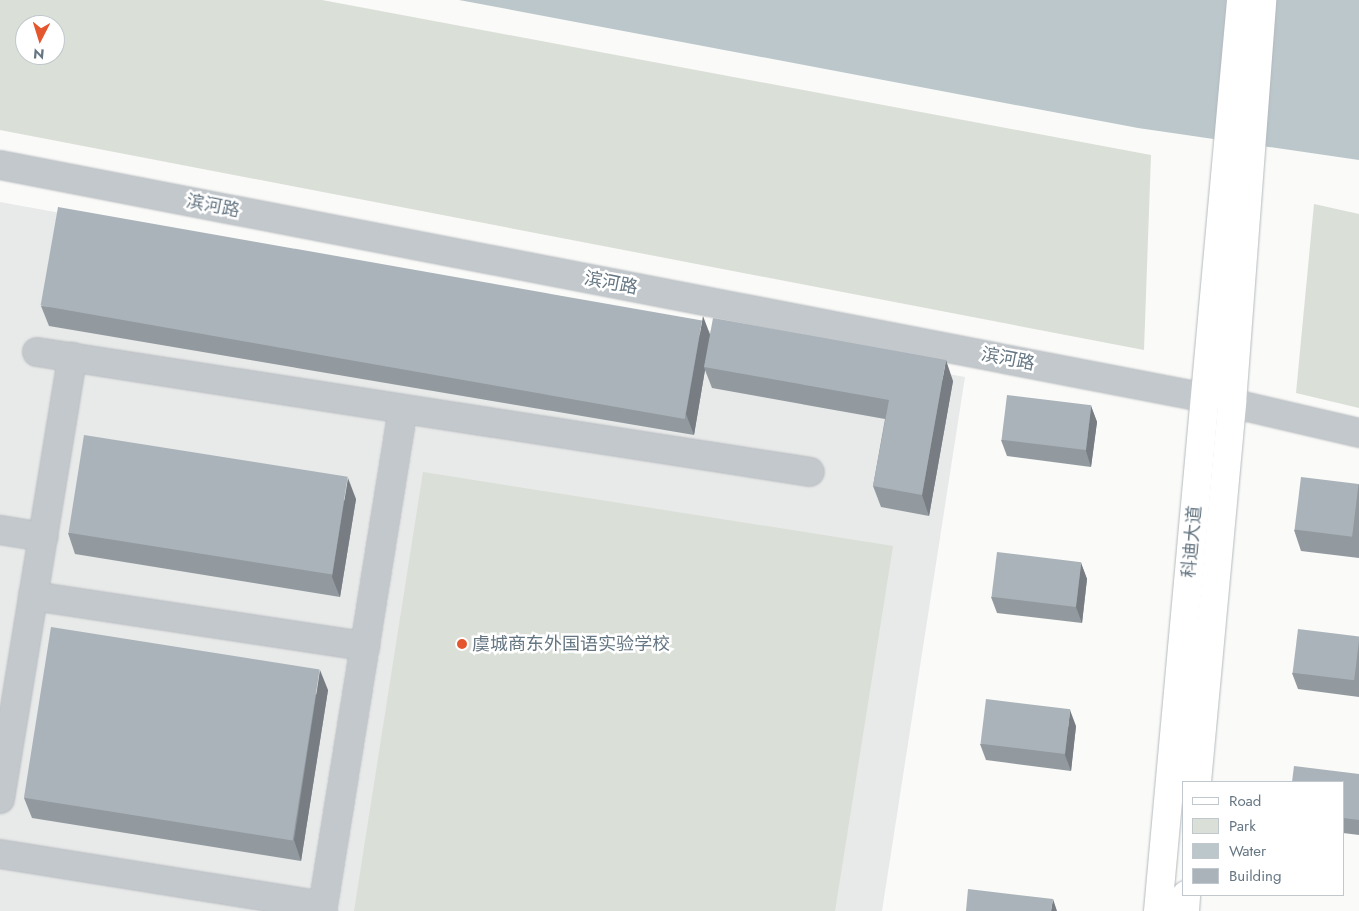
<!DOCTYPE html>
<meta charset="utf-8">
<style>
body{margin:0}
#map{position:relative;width:1359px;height:911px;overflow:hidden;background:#fafaf8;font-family:Jost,"Noto Sans SC",sans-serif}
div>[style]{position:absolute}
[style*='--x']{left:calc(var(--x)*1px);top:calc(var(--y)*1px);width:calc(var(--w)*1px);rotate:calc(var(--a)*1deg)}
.built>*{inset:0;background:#e8e9e9}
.green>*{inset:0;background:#dadfd7}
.water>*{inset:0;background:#bbc7cb}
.roads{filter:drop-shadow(0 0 1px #b5babe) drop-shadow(0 0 1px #b5babe)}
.minor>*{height:28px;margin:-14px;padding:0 14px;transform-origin:14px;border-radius:14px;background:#c3c8cc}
.major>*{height:28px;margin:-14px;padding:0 14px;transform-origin:14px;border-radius:14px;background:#fff}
.wall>*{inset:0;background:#929a9f}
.shaded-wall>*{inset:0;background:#777d82}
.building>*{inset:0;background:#aab3b9;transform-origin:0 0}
.dots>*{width:14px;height:14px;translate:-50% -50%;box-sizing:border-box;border:2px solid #fff;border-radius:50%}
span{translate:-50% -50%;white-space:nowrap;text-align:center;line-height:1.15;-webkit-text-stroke:5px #fff;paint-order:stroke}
.street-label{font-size:18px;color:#657683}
.poi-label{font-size:18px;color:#657683}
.left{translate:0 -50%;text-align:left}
.legend{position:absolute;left:1182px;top:781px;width:162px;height:115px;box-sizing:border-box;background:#fff;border:1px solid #c1c8cd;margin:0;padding:6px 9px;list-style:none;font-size:15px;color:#657683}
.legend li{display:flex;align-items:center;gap:10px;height:25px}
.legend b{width:25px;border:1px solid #c1c8cd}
.north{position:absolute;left:15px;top:15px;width:50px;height:50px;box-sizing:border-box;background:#fff;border:1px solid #c1c8cd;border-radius:50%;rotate:185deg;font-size:14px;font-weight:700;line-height:20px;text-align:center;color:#657683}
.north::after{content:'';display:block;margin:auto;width:18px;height:22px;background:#e4572e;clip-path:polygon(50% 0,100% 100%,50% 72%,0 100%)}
</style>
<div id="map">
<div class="built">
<div style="clip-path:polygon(0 202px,965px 377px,882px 911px,0 911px)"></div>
</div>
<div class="green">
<div style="clip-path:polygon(evenodd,0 0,322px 0,1151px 155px,1144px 350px,0 130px,0 0,25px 25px,55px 25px,55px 55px,25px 55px,25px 25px)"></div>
<div style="clip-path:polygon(1314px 204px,1359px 214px,1359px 408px,1296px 393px)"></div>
<div style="clip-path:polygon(423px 472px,893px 546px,835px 911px,354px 911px)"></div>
</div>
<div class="water">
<div style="clip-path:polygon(459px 0,1359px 0,1359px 160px,1138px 128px)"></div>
</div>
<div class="roads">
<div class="minor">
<div style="--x:0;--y:165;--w:1245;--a:10.93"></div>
<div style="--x:1222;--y:401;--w:141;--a:13.1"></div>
<div style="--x:37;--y:352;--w:782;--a:8.82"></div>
<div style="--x:0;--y:530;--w:44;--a:9.2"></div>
<div style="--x:33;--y:596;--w:336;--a:8.6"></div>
<div style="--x:0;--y:799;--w:448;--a:-80.7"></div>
<div style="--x:0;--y:854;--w:327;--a:9.1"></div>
<div style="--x:323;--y:906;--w:5;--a:90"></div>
<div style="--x:323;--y:906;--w:503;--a:-80.86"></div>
</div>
<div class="major">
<div style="--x:1197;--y:782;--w:381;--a:-84.7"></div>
<div style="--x:1232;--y:403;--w:404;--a:-85.7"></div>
<div style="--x:1158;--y:911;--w:915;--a:-84.79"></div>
<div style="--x:1185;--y:911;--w:16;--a:-86"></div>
</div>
</div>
<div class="wall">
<div style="clip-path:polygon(41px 306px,710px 335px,953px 381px,929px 516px,881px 507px,873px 486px,885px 419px,712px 388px,705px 370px,694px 435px,49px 326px)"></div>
<div style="clip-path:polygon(1091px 406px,1097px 422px,1091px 467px,1007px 456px,1001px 440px)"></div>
<div style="clip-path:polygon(1359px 484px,1359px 558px,1301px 551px,1294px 530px)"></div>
<div style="clip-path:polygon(356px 499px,340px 597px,75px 554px,68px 533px)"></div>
<div style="clip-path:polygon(1081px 563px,1087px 579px,1082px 623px,997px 613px,991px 597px)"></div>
<div style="clip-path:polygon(1359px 637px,1359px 697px,1298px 689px,1292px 673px)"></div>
<div style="clip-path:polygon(328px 690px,301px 861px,32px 818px,24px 798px)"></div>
<div style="clip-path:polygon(1076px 726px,1071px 771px,986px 760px,980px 744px)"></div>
<div style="clip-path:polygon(1359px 774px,1359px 835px,1343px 833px,1343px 782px)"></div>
</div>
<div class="shaded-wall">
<div style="clip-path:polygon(703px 316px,711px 337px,704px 367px,705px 370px,694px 435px,686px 414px)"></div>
<div style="clip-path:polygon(946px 360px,953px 381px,929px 516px,922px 495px)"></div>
<div style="clip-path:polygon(1091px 406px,1097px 422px,1091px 467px,1086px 451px)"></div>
<div style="clip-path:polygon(348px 478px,356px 499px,340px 597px,332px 577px)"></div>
<div style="clip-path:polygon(1081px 563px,1087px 579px,1082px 623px,1076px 607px)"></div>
<div style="clip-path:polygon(320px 670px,328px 690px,301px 861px,294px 840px)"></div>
<div style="clip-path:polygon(1070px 710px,1076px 726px,1071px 771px,1065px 755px)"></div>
<div style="clip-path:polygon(1053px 899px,1057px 911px,1051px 911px)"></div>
</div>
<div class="building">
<div style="left:58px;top:207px;width:654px;height:100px;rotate:10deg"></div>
<div style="clip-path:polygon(713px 318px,946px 360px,922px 495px,873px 486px,889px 400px,704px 367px)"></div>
<div style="left:1007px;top:395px;width:85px;height:45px;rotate:7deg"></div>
<div style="left:84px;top:435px;width:267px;height:99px;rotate:9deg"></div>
<div style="left:1301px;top:477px;width:58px;height:53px;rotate:7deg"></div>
<div style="left:997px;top:552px;width:85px;height:45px;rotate:7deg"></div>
<div style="left:51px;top:627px;width:272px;height:173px;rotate:9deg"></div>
<div style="left:1298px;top:629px;width:62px;height:44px;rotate:7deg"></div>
<div style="left:986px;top:699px;width:85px;height:45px;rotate:7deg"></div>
<div style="clip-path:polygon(1294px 766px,1359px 774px,1359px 820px,1343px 818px,1343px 782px,1292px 782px)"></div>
<div style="clip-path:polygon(968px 889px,1053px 899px,1051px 911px,966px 911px)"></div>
</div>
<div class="dots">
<div style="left:462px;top:644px;background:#e4572e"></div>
</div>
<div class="street-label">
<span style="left:213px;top:206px;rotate:11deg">滨河路</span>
<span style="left:611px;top:283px;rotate:11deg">滨河路</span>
<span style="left:1008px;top:359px;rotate:11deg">滨河路</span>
<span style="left:1192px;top:542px;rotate:-85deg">科迪大道</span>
</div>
<div class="poi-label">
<span class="left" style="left:472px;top:644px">虞城商东外国语实验学校</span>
</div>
<ul class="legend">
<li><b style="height:6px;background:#fff"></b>Road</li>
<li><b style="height:14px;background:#dadfd7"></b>Park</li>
<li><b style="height:14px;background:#bbc7cb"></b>Water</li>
<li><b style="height:14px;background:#aab3b9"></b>Building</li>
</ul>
<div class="north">N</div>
</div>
